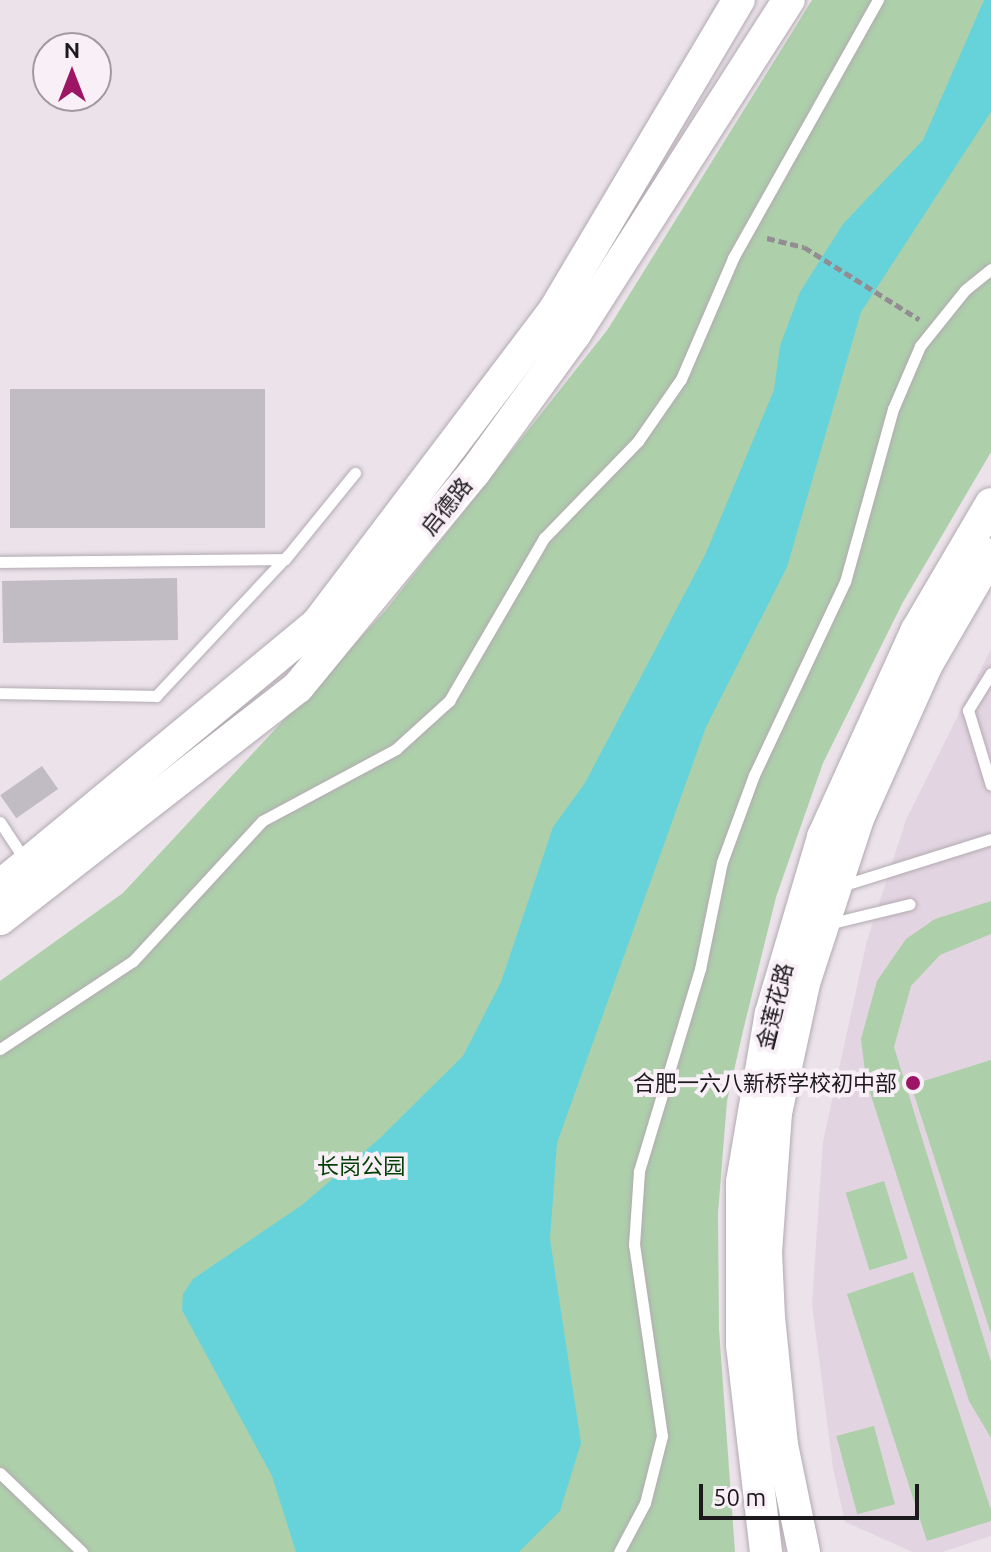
<!DOCTYPE html>
<meta charset="utf-8">
<style>
body{margin:0}
#map{position:relative;width:991px;height:1552px;overflow:hidden;background:#ebe2ea;font-family:Ubuntu,"Noto Sans SC",sans-serif}
div>[style]{position:absolute}
[style*='--x']{left:calc(var(--x)*1px);top:calc(var(--y)*1px);width:calc(var(--w)*1px);rotate:calc(var(--a)*1deg)}
.built>*{inset:0;background:#e3d4e1}
.green>*{inset:0;background:#adcfaa;transform-origin:0 0}
.water>*{inset:0;background:#66d3da}
.building>*{inset:0;background:#c1bbc4;transform-origin:0 0}
.path>*{height:5px;margin-top:-2.5px;transform-origin:0;background:repeating-linear-gradient(90deg,#938c92 0 8px,transparent 0 12px)}
.roads{filter:drop-shadow(0 0 2px #b2aab1) drop-shadow(0 0 2px #b2aab1)}
.lane>*{height:11px;margin:-5.5px;padding:0 5.5px;transform-origin:5.5px;border-radius:5.5px;background:#fff}
.secondary>*{height:32px;margin:-16px;padding:0 16px;transform-origin:16px;border-radius:16px;background:#fff}
.dots>*{width:22px;height:22px;translate:-50% -50%;box-sizing:border-box;border:4px solid #f8eff7;border-radius:50%}
span{translate:-50% -50%;white-space:nowrap;text-align:center;line-height:1.15;-webkit-text-stroke:8px #f8eff7;paint-order:stroke}
.street-label{font-size:22px;color:#1d1a1d}
.poi-label{font-size:22px;color:#1d1a1d}
.right{translate:-100% -50%;text-align:right}
.park-label{font-size:22px;color:#023f04}
.north{position:absolute;left:32px;top:32px;width:80px;height:80px;box-sizing:border-box;background:#f8eff7;border:2px solid #a09aa0;border-radius:50%;rotate:0deg;font-size:22px;font-weight:700;line-height:32px;text-align:center;color:#1d1a1d}
.north::after{content:'';display:block;margin:auto;width:28px;height:36px;background:#9d1565;clip-path:polygon(50% 0,100% 100%,50% 72%,0 100%)}
.scale{position:absolute;left:699px;top:1484px;width:220px;height:36px;box-sizing:border-box;border:4px solid #1d1a1d;border-top:0;padding-left:10px;font-size:24px;line-height:28px;white-space:nowrap;color:#1d1a1d;-webkit-text-stroke:6px #f8eff7;paint-order:stroke}
</style>
<div id="map">
<div class="built">
<div style="clip-path:polygon(991px 649px,991px 1536px,942px 1552px,913px 1552px,845px 1522px,833px 1468px,812px 1304px,823px 1142px,867px 941px,906px 820px)"></div>
</div>
<div class="green">
<div style="clip-path:polygon(812px 0,991px 0,991px 452px,903px 602px,823px 763px,776px 897px,743px 1031px,727px 1101px,718px 1213px,719px 1329px,735px 1552px,0 1552px,0 981px,123px 893px,385px 611px,608px 329px)"></div>
<div style="clip-path:polygon(991px 901px,991px 934px,940px 955px,911px 986px,894px 1047px,991px 1362px,991px 1438px,969px 1401px,866px 1080px,861px 1039px,877px 981px,906px 939px,935px 919px)"></div>
<div style="clip-path:polygon(991px 1060px,991px 1334px,911px 1085px)"></div>
<div style="left:884px;top:1181px;width:81px;height:40px;rotate:73deg"></div>
<div style="clip-path:polygon(913px 1272px,991px 1510px,991px 1521px,927px 1541px,847px 1294px)"></div>
<div style="left:874px;top:1426px;width:81px;height:39px;rotate:75deg"></div>
</div>
<div class="water">
<div style="clip-path:polygon(984px 0,991px 0,991px 112px,861px 312px,787px 567px,706px 727px,557px 1143px,550px 1239px,581px 1443px,560px 1511px,519px 1552px,296px 1552px,272px 1476px,182px 1310px,183px 1294px,193px 1279px,302px 1205px,379px 1139px,463px 1056px,501px 982px,553px 827px,585px 783px,706px 553px,774px 390px,780px 346px,800px 292px,843px 224px,923px 140px)"></div>
</div>
<div class="building">
<div style="left:10px;top:389px;width:255px;height:139px"></div>
<div style="left:177px;top:578px;width:62px;height:175px;rotate:89deg"></div>
<div style="left:42px;top:766px;width:28px;height:51px;rotate:55deg"></div>
</div>
<div class="path">
<div style="--x:767;--y:238;--w:38;--a:14"></div>
<div style="--x:804;--y:247;--w:136;--a:32.1"></div>
</div>
<div class="roads">
<div class="lane">
<div style="--x:0;--y:562;--w:285;--a:-0.6"></div>
<div style="--x:285;--y:559;--w:111;--a:-50.9"></div>
<div style="--x:991;--y:673;--w:44;--a:121.9"></div>
<div style="--x:968;--y:710;--w:78;--a:73"></div>
<div style="--x:0;--y:693;--w:156;--a:1.1"></div>
<div style="--x:156;--y:696;--w:192;--a:-46.9"></div>
<div style="--x:0;--y:822;--w:45;--a:56.7"></div>
<div style="--x:841;--y:886;--w:157;--a:-17.4"></div>
<div style="--x:828;--y:924;--w:84;--a:-13.7"></div>
<div style="--x:0;--y:1049;--w:159;--a:-33.5"></div>
<div style="--x:133;--y:961;--w:190;--a:-47.3"></div>
<div style="--x:262;--y:821;--w:152;--a:-28.2"></div>
<div style="--x:396;--y:749;--w:72;--a:-42.2"></div>
<div style="--x:449;--y:701;--w:189;--a:-59.8"></div>
<div style="--x:544;--y:538;--w:135;--a:-45.9"></div>
<div style="--x:638;--y:441;--w:75;--a:-55.3"></div>
<div style="--x:681;--y:379;--w:132;--a:-66.7"></div>
<div style="--x:733;--y:258;--w:296;--a:-60.7"></div>
<div style="--x:0;--y:1473;--w:114;--a:43.9"></div>
<div style="--x:619;--y:1552;--w:55;--a:-62"></div>
<div style="--x:645;--y:1503;--w:69;--a:-75.8"></div>
<div style="--x:662;--y:1436;--w:193;--a:-98.3"></div>
<div style="--x:634;--y:1245;--w:74;--a:-86.1"></div>
<div style="--x:639;--y:1171;--w:211;--a:-73.2"></div>
<div style="--x:700;--y:969;--w:109;--a:-78.4"></div>
<div style="--x:722;--y:862;--w:93;--a:-69.8"></div>
<div style="--x:754;--y:775;--w:213;--a:-64.8"></div>
<div style="--x:845;--y:582;--w:180;--a:-74.5"></div>
<div style="--x:893;--y:409;--w:69;--a:-66.8"></div>
<div style="--x:920;--y:346;--w:72;--a:-51.2"></div>
<div style="--x:965;--y:290;--w:33;--a:-39"></div>
</div>
<div class="secondary">
<div style="--x:0;--y:886;--w:411;--a:-39.6"></div>
<div style="--x:317;--y:624;--w:393;--a:-52.9"></div>
<div style="--x:554;--y:311;--w:362;--a:-59.3"></div>
<div style="--x:0;--y:919;--w:378;--a:-37.9"></div>
<div style="--x:298;--y:687;--w:277;--a:-50.6"></div>
<div style="--x:474;--y:473;--w:172;--a:-54"></div>
<div style="--x:575;--y:334;--w:397;--a:-57.4"></div>
<div style="--x:766;--y:1552;--w:208;--a:-96.6"></div>
<div style="--x:742;--y:1345;--w:163;--a:-90"></div>
<div style="--x:742;--y:1182;--w:171;--a:-80.3"></div>
<div style="--x:771;--y:1013;--w:184;--a:-73.5"></div>
<div style="--x:823;--y:837;--w:227;--a:-65.6"></div>
<div style="--x:917;--y:630;--w:146;--a:-59.6"></div>
<div style="--x:804;--y:1552;--w:109;--a:-101.6"></div>
<div style="--x:782;--y:1445;--w:128;--a:-95.8"></div>
<div style="--x:769;--y:1318;--w:66;--a:-92.6"></div>
<div style="--x:766;--y:1252;--w:139;--a:-85.9"></div>
<div style="--x:776;--y:1113;--w:133;--a:-77.8"></div>
<div style="--x:804;--y:983;--w:176;--a:-71.8"></div>
<div style="--x:859;--y:816;--w:164;--a:-65.9"></div>
<div style="--x:926;--y:666;--w:129;--a:-59.9"></div>
</div>
</div>
<div class="dots">
<div style="left:913px;top:1083px;background:#9d1565"></div>
</div>
<div class="street-label">
<span style="left:446px;top:506px;rotate:-51deg">启德路</span>
<span style="left:774px;top:1006px;rotate:-76deg">金莲花路</span>
</div>
<div class="poi-label">
<span class="right" style="left:897px;top:1083px">合肥一六八新桥学校初中部</span>
</div>
<div class="park-label">
<span style="left:361px;top:1166px">长岗公园</span>
</div>
<div class="north">N</div>
<div class="scale">50 m</div>
</div>
